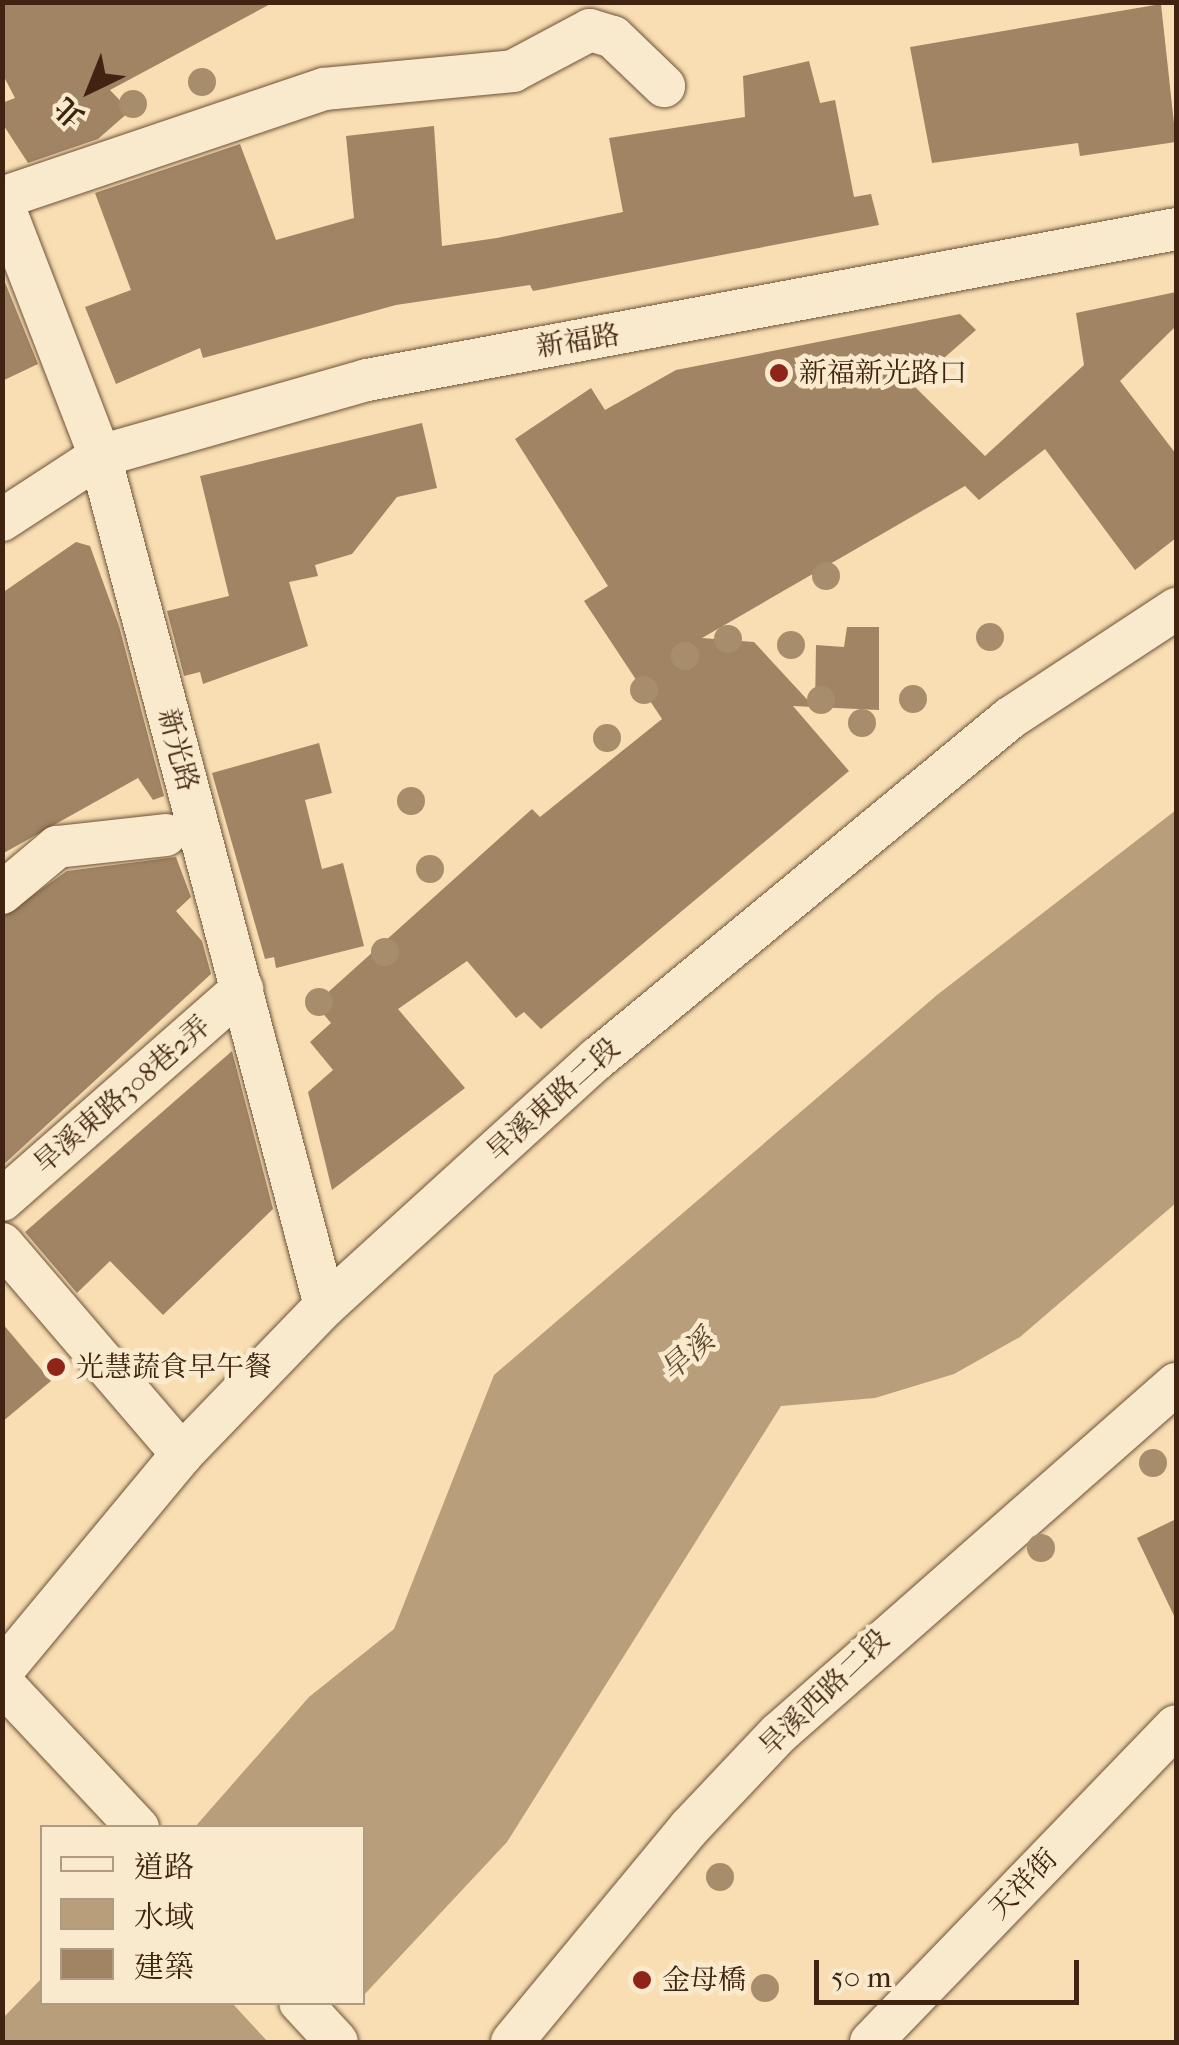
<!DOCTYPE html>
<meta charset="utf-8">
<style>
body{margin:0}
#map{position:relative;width:1179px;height:2045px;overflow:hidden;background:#f8deb2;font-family:"IM FELL French Canon","Noto Serif TC",serif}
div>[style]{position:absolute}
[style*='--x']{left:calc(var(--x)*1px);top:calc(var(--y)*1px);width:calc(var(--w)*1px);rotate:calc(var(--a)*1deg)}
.water>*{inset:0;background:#b99e7b}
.pier>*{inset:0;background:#f8deb2}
.building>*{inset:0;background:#a08464}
.roads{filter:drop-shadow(0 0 2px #6e5238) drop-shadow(0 0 2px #6e5238)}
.minor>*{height:42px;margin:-21px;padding:0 21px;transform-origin:21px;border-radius:21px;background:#faeacd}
.trees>*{width:28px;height:28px;margin:-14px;border-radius:50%;background:#a88d6c}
.dots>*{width:28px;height:28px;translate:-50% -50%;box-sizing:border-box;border:5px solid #faeacd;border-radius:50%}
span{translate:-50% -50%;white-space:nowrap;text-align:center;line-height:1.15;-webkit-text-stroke:9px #faeacd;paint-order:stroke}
.street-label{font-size:28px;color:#402310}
.poi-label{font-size:28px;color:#402310}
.left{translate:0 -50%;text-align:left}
.water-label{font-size:30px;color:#644830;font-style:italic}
.frame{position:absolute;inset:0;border:5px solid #402310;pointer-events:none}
.legend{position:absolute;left:40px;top:1825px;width:325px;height:180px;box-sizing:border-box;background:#faeacd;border:2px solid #b09a81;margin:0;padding:12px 18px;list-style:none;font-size:30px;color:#402310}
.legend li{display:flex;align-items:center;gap:20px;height:50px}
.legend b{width:50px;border:2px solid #b09a81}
.north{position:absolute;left:40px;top:40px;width:100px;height:100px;-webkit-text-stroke:8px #faeacd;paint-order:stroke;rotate:223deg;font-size:28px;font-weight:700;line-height:40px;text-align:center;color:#402310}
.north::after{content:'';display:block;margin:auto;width:35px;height:45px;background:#402310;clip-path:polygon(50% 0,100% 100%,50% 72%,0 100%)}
.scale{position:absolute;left:814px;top:1960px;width:265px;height:45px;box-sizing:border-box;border:5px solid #402310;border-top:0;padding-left:12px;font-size:30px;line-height:35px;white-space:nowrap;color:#402310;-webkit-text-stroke:8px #faeacd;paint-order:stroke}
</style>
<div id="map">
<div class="water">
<div style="clip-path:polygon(1176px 810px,1176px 1203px,1020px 1337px,954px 1374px,875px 1398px,781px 1406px,507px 1842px,363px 1996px,362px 1828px,194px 1828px,309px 1697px,394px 1629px,494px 1375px,937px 995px)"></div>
<div style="clip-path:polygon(42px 1978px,42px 2002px,357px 2003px,319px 2042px,3px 2042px,3px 2018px)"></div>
</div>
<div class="pier">
<div style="clip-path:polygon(362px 2002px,326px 2042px,268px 2042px,232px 2003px)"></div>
</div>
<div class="building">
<div style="clip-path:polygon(2px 2px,274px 2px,110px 90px,130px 111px,98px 139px,28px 163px,2px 123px,2px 103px,15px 98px,2px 73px)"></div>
<div style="clip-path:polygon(1161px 4px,1176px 142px,1080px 156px,1078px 143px,932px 163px,910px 47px)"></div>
<div style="clip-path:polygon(809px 61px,820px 103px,835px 100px,854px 197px,871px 194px,879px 225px,533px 291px,530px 285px,396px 305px,203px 358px,200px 348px,116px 384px,85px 307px,131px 290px,95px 193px,240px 144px,276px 240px,354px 218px,346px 136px,434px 126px,442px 246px,497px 238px,623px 212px,609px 138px,745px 117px,743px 76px)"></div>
<div style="clip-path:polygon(2px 275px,38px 364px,2px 381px)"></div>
<div style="clip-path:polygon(1176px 292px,1176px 326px,1120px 381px,1176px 454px,1176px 538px,1135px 570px,1045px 449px,979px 500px,965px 486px,702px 638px,754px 642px,814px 707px,793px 706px,849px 771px,541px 1029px,524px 1012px,516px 1018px,467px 961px,398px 1009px,465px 1088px,332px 1190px,308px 1092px,333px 1070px,310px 1042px,331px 1023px,315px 1004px,532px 809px,540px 817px,662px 719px,584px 601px,608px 586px,515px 439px,591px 388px,605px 410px,676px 370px,960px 314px,976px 330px,913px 385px,985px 456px,1084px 365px,1076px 313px)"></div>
<div style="clip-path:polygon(422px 423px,437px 488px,397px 497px,352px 554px,315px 565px,318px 576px,289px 582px,308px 646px,203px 684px,200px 672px,184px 676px,167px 611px,229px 596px,200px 476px)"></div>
<div style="clip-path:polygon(76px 542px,90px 546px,119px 626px,164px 796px,153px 800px,138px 778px,2px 854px,2px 593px)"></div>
<div style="clip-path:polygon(847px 627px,879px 627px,879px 710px,815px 707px,816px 645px,844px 647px)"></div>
<div style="clip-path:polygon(319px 743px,332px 793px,305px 800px,322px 869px,343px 863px,364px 946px,276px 968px,274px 957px,265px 959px,212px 773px)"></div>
<div style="clip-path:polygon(176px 857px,191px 897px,176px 911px,202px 941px,211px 974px,2px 1166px,2px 917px,67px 871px)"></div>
<div style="clip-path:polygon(232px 1051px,273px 1209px,163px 1315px,110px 1261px,77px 1293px,25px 1232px)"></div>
<div style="clip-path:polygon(2px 1323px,51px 1381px,2px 1422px)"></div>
<div style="clip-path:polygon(1176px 1519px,1176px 1620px,1137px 1538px)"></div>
</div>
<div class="roads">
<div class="minor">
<div style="--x:2;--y:198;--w:340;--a:-18.7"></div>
<div style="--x:324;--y:89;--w:190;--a:-5.4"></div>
<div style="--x:513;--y:71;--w:87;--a:-28"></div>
<div style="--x:590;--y:30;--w:24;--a:17"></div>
<div style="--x:613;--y:37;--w:71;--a:43.9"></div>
<div style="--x:2;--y:202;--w:272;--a:68.9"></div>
<div style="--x:100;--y:456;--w:879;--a:75.17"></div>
<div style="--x:2;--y:520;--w:117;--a:-33.1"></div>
<div style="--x:100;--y:456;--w:278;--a:-15.9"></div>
<div style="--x:367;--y:380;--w:823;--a:-10.57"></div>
<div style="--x:2;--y:893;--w:72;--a:-39.9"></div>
<div style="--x:57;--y:847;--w:109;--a:-6.3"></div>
<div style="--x:2;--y:1200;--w:320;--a:-41.3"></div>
<div style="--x:2;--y:1244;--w:277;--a:49.4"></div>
<div style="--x:2;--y:1671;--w:282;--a:-50.3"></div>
<div style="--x:182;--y:1454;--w:206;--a:-46"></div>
<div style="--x:325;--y:1306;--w:369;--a:-42.3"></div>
<div style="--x:598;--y:1058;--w:534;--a:-39.53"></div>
<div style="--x:1010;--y:718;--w:199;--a:-33.3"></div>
<div style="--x:2;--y:1683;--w:199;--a:46.8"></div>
<div style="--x:300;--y:2002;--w:54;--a:47.2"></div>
<div style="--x:512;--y:2042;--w:279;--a:-50.4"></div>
<div style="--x:690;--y:1827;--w:128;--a:-46.6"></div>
<div style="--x:778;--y:1734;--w:530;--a:-41.33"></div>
<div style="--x:871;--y:2042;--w:439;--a:-46"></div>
</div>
</div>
<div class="trees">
<div style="left:202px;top:82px"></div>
<div style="left:133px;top:104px"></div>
<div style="left:826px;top:576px"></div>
<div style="left:990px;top:637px"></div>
<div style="left:728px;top:639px"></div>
<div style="left:791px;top:645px"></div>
<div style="left:685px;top:656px"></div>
<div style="left:644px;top:690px"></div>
<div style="left:913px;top:699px"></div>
<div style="left:821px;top:700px"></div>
<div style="left:862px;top:723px"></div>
<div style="left:607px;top:738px"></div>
<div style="left:411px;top:801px"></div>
<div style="left:430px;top:869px"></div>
<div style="left:385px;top:952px"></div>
<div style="left:319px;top:1002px"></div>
<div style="left:1153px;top:1463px"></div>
<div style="left:1041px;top:1548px"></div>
<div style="left:720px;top:1877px"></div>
<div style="left:765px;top:1988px"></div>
</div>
<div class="dots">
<div style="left:779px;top:373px;background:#8f2418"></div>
<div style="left:56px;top:1367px;background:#8f2418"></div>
<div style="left:642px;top:1980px;background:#8f2418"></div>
</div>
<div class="street-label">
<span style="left:578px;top:341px;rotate:-9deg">新福路</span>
<span style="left:178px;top:750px;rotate:75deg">新光路</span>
<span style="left:122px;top:1095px;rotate:-41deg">旱溪東路308巷2弄</span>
<span style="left:553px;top:1100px;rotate:-42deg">旱溪東路二段</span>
<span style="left:824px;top:1693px;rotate:-44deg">旱溪西路二段</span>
<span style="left:1023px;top:1884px;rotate:-46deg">天祥街</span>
</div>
<div class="poi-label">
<span class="left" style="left:799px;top:373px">新福新光路口</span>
<span class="left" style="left:76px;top:1367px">光慧蔬食早午餐</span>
<span class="left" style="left:662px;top:1980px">金母橋</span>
</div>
<div class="water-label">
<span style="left:688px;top:1356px;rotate:-41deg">旱溪</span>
</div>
<div class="frame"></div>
<ul class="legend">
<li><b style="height:12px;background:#faeacd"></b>道路</li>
<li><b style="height:28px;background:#b99e7b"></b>水域</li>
<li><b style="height:28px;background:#a08464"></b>建築</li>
</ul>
<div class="north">北</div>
<div class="scale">50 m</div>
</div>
